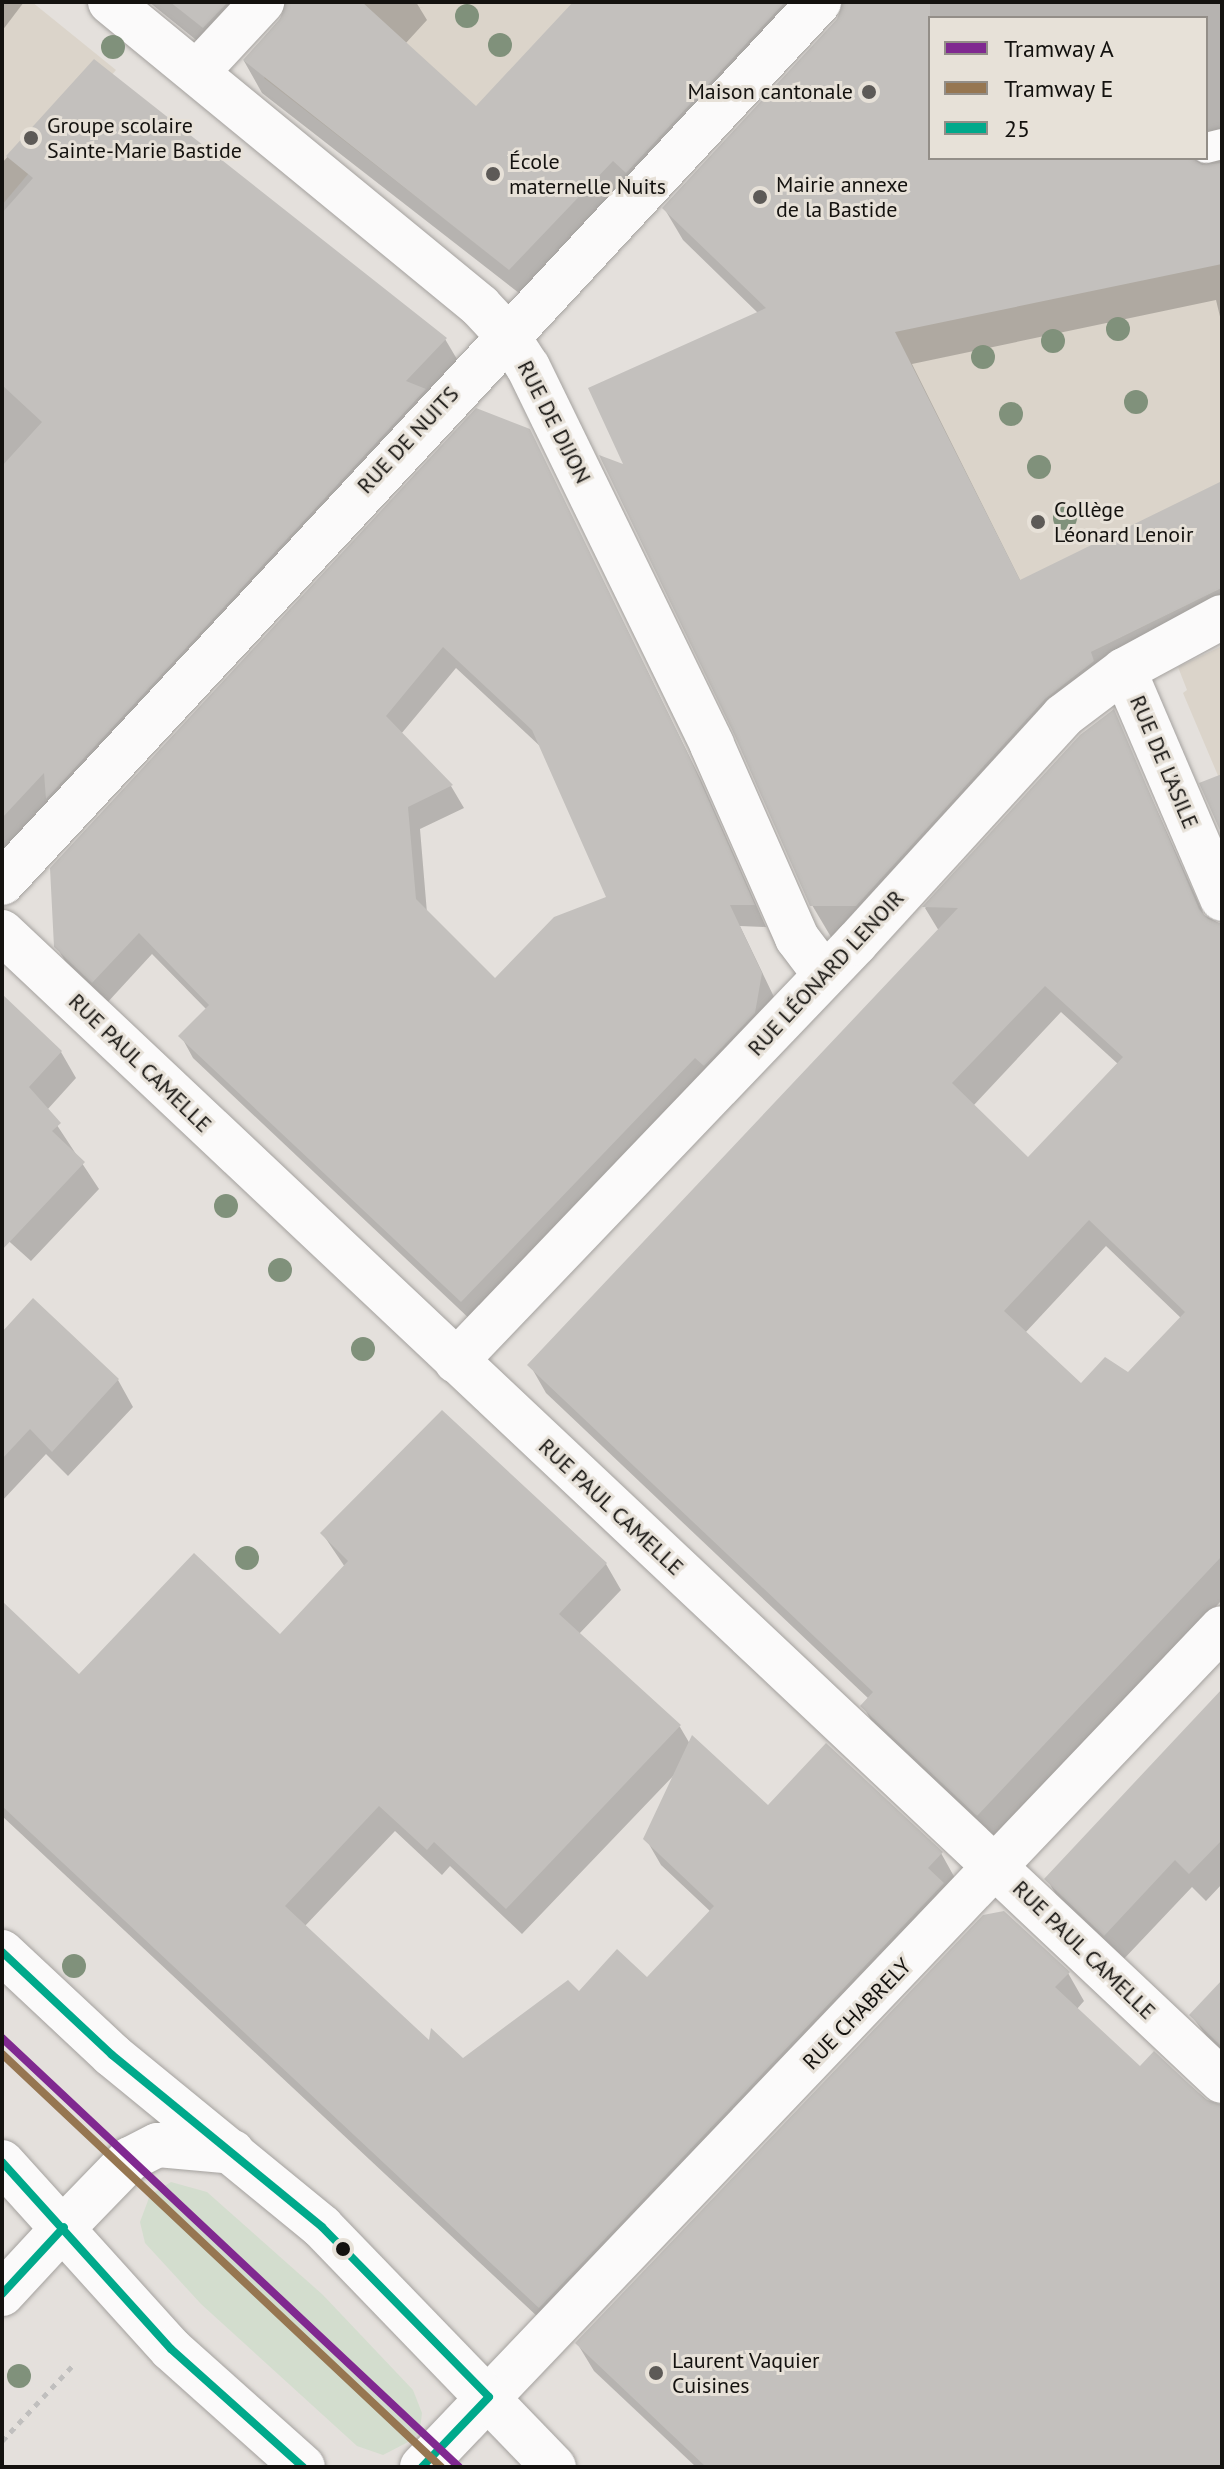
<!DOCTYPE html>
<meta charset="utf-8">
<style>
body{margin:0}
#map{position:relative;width:1224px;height:2469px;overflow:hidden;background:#e4e0dc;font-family:"PT Sans",sans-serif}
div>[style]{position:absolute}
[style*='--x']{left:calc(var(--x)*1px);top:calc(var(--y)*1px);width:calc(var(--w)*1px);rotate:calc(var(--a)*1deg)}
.built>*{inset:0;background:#dbd4ca}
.green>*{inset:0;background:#d3ddce}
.shadow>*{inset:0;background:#0003}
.building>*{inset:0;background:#c3c0bd}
.path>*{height:5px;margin-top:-2.5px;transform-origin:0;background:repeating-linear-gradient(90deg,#c0bfbe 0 6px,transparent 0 12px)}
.roads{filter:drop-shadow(0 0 2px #a4a19e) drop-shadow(0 0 2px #a4a19e)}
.lane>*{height:30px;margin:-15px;padding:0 15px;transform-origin:15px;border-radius:15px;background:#fbfafa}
.street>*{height:44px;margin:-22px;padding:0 22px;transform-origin:22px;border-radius:22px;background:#fbfafa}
.secondary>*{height:44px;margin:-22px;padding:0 22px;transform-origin:22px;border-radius:22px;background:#fbfafa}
.bus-1>*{height:8px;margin:-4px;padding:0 4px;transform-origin:4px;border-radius:4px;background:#00a98b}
.tram-1>*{height:8px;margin:-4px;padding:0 4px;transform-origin:4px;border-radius:4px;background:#802990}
.tram-2>*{height:8px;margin:-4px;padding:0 4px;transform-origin:4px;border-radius:4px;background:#967651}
.trees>*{width:24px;height:24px;margin:-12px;border-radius:50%;background:#80917b}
.dots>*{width:22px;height:22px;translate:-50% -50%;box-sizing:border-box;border:4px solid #e7e1d8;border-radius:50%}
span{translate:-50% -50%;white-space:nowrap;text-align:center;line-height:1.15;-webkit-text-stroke:6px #e7e1d8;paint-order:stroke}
.poi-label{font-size:22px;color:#14120f}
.right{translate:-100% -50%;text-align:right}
.left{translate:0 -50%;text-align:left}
.street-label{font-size:22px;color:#14120f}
.frame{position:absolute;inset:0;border:4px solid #14120f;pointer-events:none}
.legend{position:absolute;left:928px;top:16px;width:280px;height:144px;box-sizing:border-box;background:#e7e1d8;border:2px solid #938e88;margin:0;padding:10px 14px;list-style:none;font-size:24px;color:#14120f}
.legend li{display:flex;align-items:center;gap:16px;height:40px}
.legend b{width:40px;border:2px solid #938e88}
</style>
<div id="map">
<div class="built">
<div style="clip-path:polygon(2px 2px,32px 2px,116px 70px,2px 205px)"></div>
<div style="clip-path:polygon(334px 2px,763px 2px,509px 269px,264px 78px)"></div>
<div style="clip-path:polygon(1222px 168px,1222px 588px,1062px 666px,836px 906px,829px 906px,777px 793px,757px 313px)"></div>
<div style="clip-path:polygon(1222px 646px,1222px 785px,1183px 693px,1187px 690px,1178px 667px)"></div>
</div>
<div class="green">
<div style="clip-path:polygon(171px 2182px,207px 2192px,323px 2295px,413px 2390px,422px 2413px,420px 2430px,412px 2440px,383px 2455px,357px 2446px,201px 2304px,145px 2243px,140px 2222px,150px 2195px)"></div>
</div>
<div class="shadow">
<div style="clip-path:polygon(2px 2px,24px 2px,2px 31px)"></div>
<div style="clip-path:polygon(evenodd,149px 2px,416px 2px,427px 20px,405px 44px,477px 109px,576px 2px,1222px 2px,1222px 325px,1216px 300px,912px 364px,1021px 582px,1222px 483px,1222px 627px,1107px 684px,874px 938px,831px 937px,812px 905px,627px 468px,759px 314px,683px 240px,664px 208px,839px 20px,842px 10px,819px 17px,528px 300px,262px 93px,244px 61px,286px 12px,272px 10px,221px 60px,149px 2px,930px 18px,1206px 18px,1206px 158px,930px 158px,930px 18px)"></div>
<div style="clip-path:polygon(94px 61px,445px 339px,464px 371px,2px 869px,2px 163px)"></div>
<div style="clip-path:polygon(evenodd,529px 431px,701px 780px,766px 927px,740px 926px,774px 997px,474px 1323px,193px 1058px,181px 1036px,207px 1010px,152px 954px,106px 1004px,70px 969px,56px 946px,529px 431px,456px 668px,542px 748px,609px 898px,495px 980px,427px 913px,420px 829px,464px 808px,451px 786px,401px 734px,456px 668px)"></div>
<div style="clip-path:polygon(evenodd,1113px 712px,1204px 915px,1222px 925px,1222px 1600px,994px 1842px,879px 1734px,863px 1706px,869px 1699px,546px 1393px,530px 1365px,939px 931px,925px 908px,1081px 736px,1113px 712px,1061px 1012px,1118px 1064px,1028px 1160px,973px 1106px,1061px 1012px,1113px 712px,1106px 1246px,1182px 1319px,1128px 1375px,1081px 1386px,1025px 1333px,1106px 1246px)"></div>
<div style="clip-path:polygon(2px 997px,61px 1052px,76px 1078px,47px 1110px,99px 1189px,31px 1261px,2px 1235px)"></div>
<div style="clip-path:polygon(34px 1301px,118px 1380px,133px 1407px,68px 1476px,46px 1454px,2px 1501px,2px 1335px)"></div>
<div style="clip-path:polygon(evenodd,322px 1533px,606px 1564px,621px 1590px,578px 1635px,680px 1727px,690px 1744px,768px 1808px,941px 1853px,956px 1880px,555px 2333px,2px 1816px,2px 1604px,79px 1677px,280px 1637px,345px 1567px,322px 1533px,676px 1773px,646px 1839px,661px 1865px,711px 1912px,647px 1980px,579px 1994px,463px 2060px,430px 2044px,304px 1927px,395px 1831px,442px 1875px,450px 1866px,522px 1934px,676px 1773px)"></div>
<div style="clip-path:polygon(1222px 1693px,1222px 1884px,1206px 1901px,1192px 1887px,1121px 1962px,1063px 1907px,1047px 1879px)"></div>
<div style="clip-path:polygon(1068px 1973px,1084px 2001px,1076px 2010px,1140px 2069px,1154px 2054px,1215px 2107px,1222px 2105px,1222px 2467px,696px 2467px,594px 2371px,577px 2343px)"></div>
<div style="clip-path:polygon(1222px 1982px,1222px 2057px,1191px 2015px)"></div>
</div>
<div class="building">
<div style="clip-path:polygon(170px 2px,228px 2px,203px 28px)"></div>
<div style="clip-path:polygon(286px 2px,362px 2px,476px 106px,573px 2px,785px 2px,626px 173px,613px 161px,509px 270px,243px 60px,280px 19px)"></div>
<div style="clip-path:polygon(843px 2px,930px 2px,930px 158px,1192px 158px,1202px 165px,1222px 163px,1222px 264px,895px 332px,1020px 580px,1222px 481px,1222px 588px,1091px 652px,1094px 661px,1045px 699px,856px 906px,810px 906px,734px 734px,599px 455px,623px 464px,588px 388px,766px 308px,662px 208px,837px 19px)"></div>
<div style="clip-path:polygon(94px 59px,447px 338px,406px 381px,426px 389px,46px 799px,44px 773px,2px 818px,2px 466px,42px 422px,2px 385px,2px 213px,33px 178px,6px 156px)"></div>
<div style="clip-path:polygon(evenodd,476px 408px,530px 429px,689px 756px,755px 905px,730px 905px,762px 973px,755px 1013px,704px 1066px,695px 1058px,461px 1302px,178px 1036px,209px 1005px,139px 933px,92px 983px,54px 947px,50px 868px,476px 408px,443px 647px,532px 730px,606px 897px,554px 917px,495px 978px,416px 899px,408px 807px,453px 785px,386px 716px,443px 647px)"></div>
<div style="clip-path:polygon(evenodd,1114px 709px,1199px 909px,1208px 919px,1222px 924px,1222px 1556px,977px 1816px,860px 1706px,873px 1692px,527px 1365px,958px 908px,922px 907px,1080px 735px,1114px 709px,1045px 986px,1123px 1057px,1028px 1157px,952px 1083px,1045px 986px,1114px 709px,1089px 1220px,1185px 1312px,1128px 1372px,1105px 1357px,1081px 1383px,1004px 1311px,1089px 1220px)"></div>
<div style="clip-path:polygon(1222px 774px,1222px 835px,1199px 783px)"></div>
<div style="clip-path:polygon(2px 994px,62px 1051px,29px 1087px,61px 1123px,52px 1131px,85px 1162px,2px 1250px)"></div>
<div style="clip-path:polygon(33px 1298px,119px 1379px,52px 1452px,30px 1429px,2px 1459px,2px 1332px)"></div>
<div style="clip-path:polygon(442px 1410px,607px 1563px,559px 1614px,681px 1725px,506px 1909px,434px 1842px,427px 1850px,379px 1806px,285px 1906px,429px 2040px,431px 2028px,463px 2058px,568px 1980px,579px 1991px,617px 1949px,647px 1977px,714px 1906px,643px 1839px,692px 1735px,768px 1805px,826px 1743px,943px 1852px,928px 1868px,944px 1883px,539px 2308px,2px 1806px,2px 1601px,79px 1674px,194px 1553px,280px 1634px,348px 1561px,320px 1533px)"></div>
<div style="clip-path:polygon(1222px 1689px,1222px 1840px,1189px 1874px,1175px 1860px,1104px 1936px,1044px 1879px)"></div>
<div style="clip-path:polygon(1004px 1911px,1070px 1972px,1055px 1987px,1140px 2066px,1154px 2051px,1205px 2099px,1222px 2105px,1222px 2467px,706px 2467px,575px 2343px,983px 1915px)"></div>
<div style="clip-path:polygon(1222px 1980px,1222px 2047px,1189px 2015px)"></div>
</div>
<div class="path">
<div style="--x:2;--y:2441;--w:107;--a:-46.9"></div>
</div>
<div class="roads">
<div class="lane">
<div style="--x:1206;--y:148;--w:16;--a:-14"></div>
</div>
<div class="street">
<div style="--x:110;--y:2;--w:479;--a:39.4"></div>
<div style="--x:480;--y:306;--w:40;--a:47"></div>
<div style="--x:507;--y:335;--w:38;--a:57"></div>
<div style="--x:528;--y:367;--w:420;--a:64"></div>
<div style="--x:712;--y:745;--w:211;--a:66.2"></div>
<div style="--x:797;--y:938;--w:46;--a:52.9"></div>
<div style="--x:197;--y:72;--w:96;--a:-47.1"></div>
<div style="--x:1124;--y:670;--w:249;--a:66.8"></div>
<div style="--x:2;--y:883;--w:1202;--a:-47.16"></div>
<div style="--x:2;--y:932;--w:1676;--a:43.28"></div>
<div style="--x:456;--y:1361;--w:579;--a:-46.26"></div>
<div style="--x:856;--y:943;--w:307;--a:-47.6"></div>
<div style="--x:1063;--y:716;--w:76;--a:-37"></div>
<div style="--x:1124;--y:670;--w:111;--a:-28.4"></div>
<div style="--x:64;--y:2227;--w:95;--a:-45.9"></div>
<div style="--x:130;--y:2159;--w:31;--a:-27"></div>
<div style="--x:158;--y:2145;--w:75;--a:5.3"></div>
<div style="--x:422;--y:2467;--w:1159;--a:-46.36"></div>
</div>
<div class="secondary">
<div style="--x:2;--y:1952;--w:151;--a:43.1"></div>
<div style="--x:112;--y:2055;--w:271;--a:39.3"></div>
<div style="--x:322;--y:2227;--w:334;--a:46"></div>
<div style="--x:2;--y:2162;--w:252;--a:47.9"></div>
<div style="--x:171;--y:2349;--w:177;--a:41.8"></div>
<div style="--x:2;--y:2294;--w:91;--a:-47.2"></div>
</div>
</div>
<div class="bus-1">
<div style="--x:2;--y:1952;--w:151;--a:43.1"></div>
<div style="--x:112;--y:2055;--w:271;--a:39.3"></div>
<div style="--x:322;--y:2227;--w:238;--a:45.5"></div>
<div style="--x:2;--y:2162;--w:252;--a:47.9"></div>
<div style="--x:171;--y:2349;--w:177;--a:41.8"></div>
<div style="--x:2;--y:2294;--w:91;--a:-47.2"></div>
<div style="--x:422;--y:2467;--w:97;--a:-46.3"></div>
</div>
<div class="tram-1">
<div style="--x:2;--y:2038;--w:627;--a:43.19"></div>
</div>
<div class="tram-2">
<div style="--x:2;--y:2054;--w:603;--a:43.25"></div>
</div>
<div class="trees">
<div style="left:467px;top:16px"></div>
<div style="left:500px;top:45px"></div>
<div style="left:113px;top:47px"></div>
<div style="left:1118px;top:329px"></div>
<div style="left:1053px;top:341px"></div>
<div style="left:983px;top:357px"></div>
<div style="left:1136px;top:402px"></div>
<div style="left:1011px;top:414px"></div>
<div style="left:1039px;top:467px"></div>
<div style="left:1065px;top:518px"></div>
<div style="left:226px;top:1206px"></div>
<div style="left:280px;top:1270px"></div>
<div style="left:363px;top:1349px"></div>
<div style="left:247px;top:1558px"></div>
<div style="left:74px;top:1966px"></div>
<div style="left:19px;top:2376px"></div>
</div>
<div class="dots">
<div style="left:869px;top:92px;background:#5d5a57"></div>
<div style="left:31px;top:138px;background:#5d5a57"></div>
<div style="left:493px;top:174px;background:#5d5a57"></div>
<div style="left:760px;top:197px;background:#5d5a57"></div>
<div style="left:1038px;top:522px;background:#5d5a57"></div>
<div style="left:343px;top:2249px;background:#14120f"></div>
<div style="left:656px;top:2373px;background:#5d5a57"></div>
</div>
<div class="poi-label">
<span class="right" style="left:853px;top:92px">Maison cantonale</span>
<span class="left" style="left:47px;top:138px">Groupe scolaire<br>Sainte-Marie Bastide</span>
<span class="left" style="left:509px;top:174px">École<br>maternelle Nuits</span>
<span class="left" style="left:776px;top:197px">Mairie annexe<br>de la Bastide</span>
<span class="left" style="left:1054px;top:522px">Collège<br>Léonard Lenoir</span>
<span class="left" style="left:672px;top:2373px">Laurent Vaquier<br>Cuisines</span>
</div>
<div class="street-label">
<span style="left:554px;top:422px;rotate:63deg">RUE DE DIJON</span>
<span style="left:408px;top:440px;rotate:-47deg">RUE DE NUITS</span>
<span style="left:1164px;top:762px;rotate:67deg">RUE DE L'ASILE</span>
<span style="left:826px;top:973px;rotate:-47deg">RUE LÉONARD LENOIR</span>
<span style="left:140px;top:1063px;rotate:44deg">RUE PAUL CAMELLE</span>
<span style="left:611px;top:1507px;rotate:43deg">RUE PAUL CAMELLE</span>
<span style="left:1084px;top:1950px;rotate:44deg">RUE PAUL CAMELLE</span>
<span style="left:857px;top:2014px;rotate:-46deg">RUE CHABRELY</span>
</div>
<div class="frame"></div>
<ul class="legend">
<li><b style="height:10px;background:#802990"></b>Tramway A</li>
<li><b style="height:10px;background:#967651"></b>Tramway E</li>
<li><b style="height:10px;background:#00a98b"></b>25</li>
</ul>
</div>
